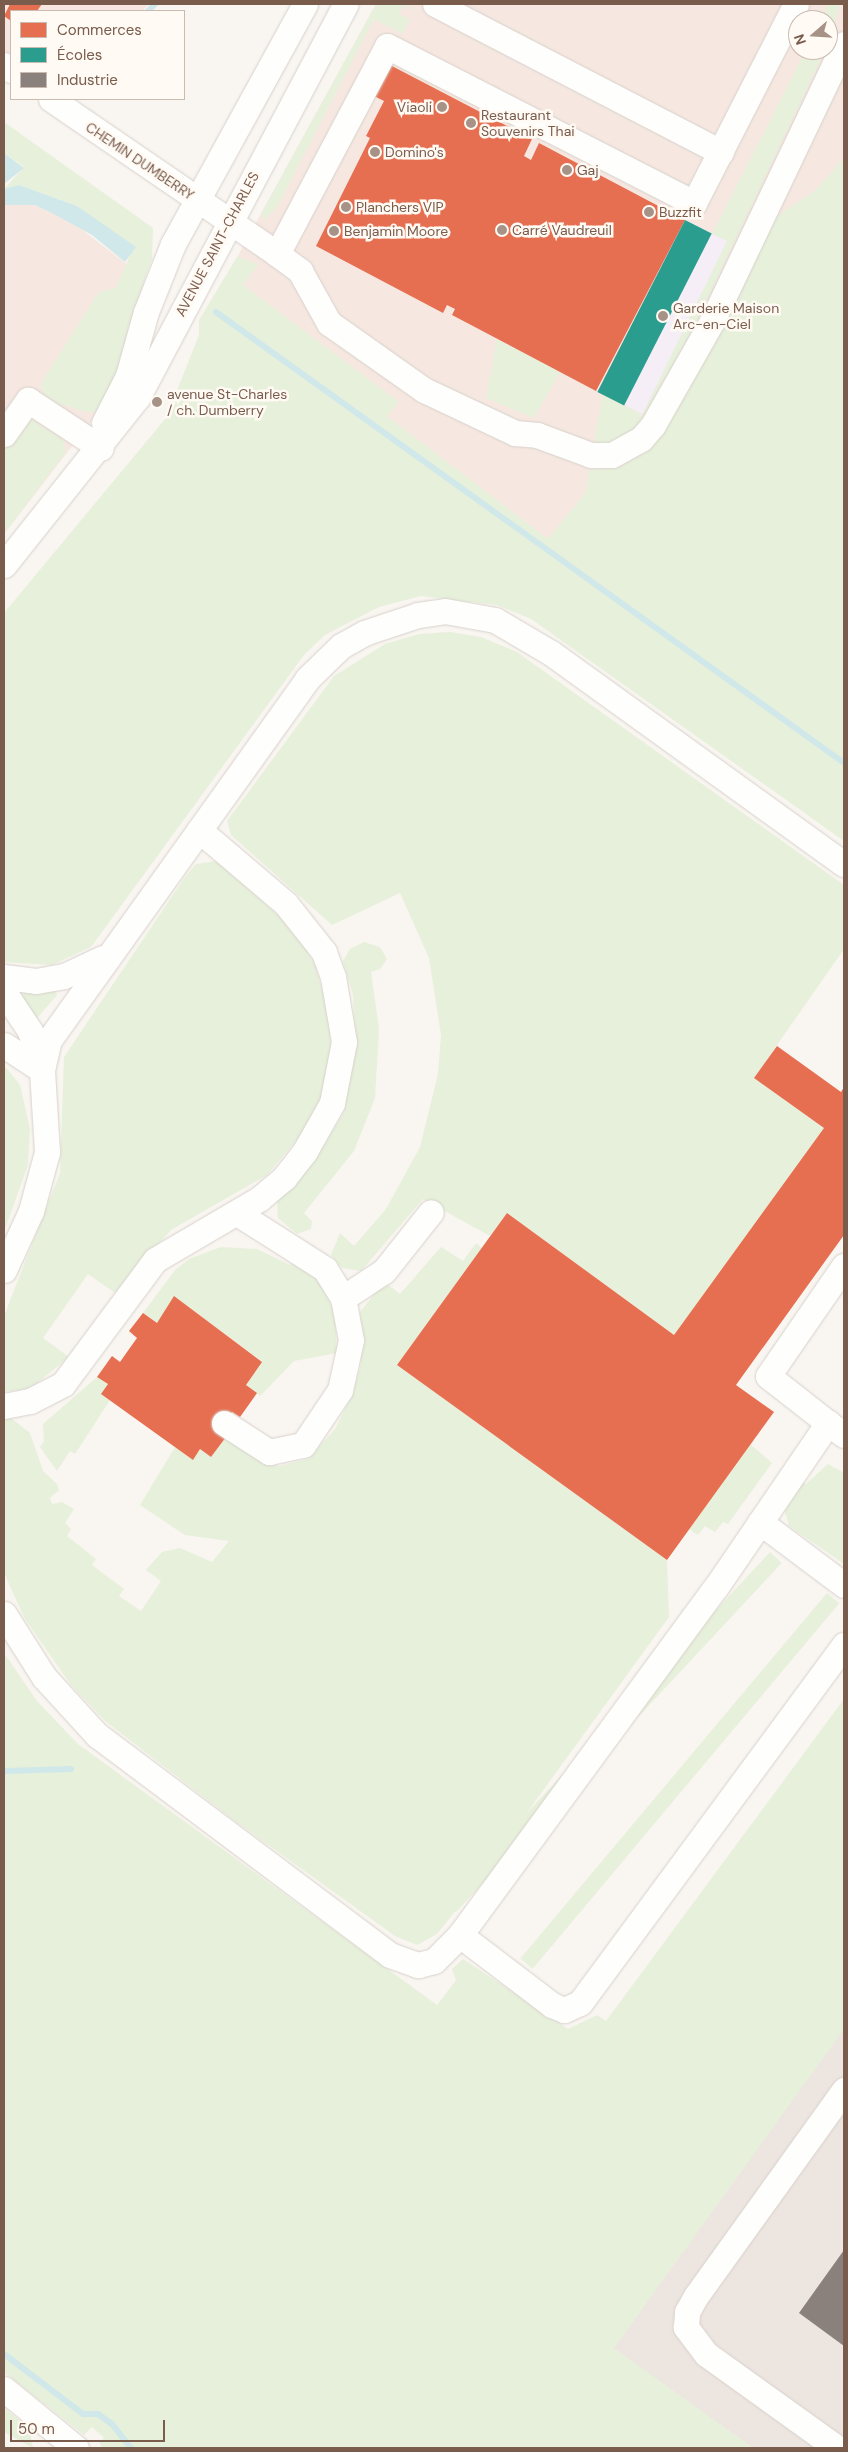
<!DOCTYPE html>
<meta charset="utf-8">
<style>
body{margin:0}
#map{position:relative;width:848px;height:2452px;overflow:hidden;background:#f9f5f0;font-family:"DM Sans",sans-serif}
div>[style]{position:absolute}
[style*='--x']{left:calc(var(--x)*1px);top:calc(var(--y)*1px);width:calc(var(--w)*1px);rotate:calc(var(--a)*1deg)}
.commercial>*{inset:0;background:#f6e8e1}
.industrial>*{inset:0;background:#ede5e0}
.education>*{inset:0;background:#f6eef6;transform-origin:0 0}
.green>*{inset:0;background:#e7f0db;transform-origin:0 0}
.water>*{inset:0;background:#d0e8ea}
.shops>*{inset:0;background:#e76f51}
.schools>*{inset:0;background:#2a9d8f;transform-origin:0 0}
.industry>*{inset:0;background:#8a817c}
.stream>*{height:6px;margin:-3px;padding:0 3px;transform-origin:3px;border-radius:3px;background:#d0e8ea}
.roads{filter:drop-shadow(0 0 1px #d7d1cb) drop-shadow(0 0 1px #d7d1cb)}
.minor>*{height:25px;margin:-12.5px;padding:0 12.5px;transform-origin:12.5px;border-radius:12.5px;background:#fefefd}
.dots>*{width:14px;height:14px;translate:-50% -50%;box-sizing:border-box;border:2px solid #fffaf3;border-radius:50%}
span{translate:-50% -50%;white-space:nowrap;text-align:center;line-height:1.15;-webkit-text-stroke:5px #fffaf3;paint-order:stroke}
.poi-label{font-size:14px;color:#7a5c4d}
.right{translate:-100% -50%;text-align:right}
.left{translate:0 -50%;text-align:left}
.street-label{font-size:14px;color:#7a5c4d}
.frame{position:absolute;inset:0;border:5px solid #7a5c4d;pointer-events:none}
.legend{position:absolute;left:10px;top:10px;width:175px;height:90px;box-sizing:border-box;background:#fffaf3;border:1px solid #cabbb1;margin:0;padding:6px 9px;list-style:none;font-size:15px;color:#7a5c4d}
.legend li{display:flex;align-items:center;gap:10px;height:25px}
.legend b{width:25px;border:1px solid #cabbb1}
.north{position:absolute;left:788px;top:10px;width:50px;height:50px;box-sizing:border-box;background:#fffaf3;border:1px solid #cabbb1;border-radius:50%;rotate:251deg;font-size:14px;font-weight:700;line-height:20px;text-align:center;color:#7a5c4d}
.north::after{content:'';display:block;margin:auto;width:18px;height:22px;background:#a69286;clip-path:polygon(50% 0,100% 100%,50% 72%,0 100%)}
.scale{position:absolute;left:10px;top:2420px;width:155px;height:22px;box-sizing:border-box;border:2px solid #7a5c4d;border-top:0;padding-left:6px;font-size:15px;line-height:18px;white-space:nowrap;color:#7a5c4d;-webkit-text-stroke:4px #fffaf3;paint-order:stroke}
</style>
<div id="map">
<div class="commercial">
<div style="clip-path:polygon(4px 4px,149px 4px,142px 11px,11px 11px,11px 56px,4px 51px)"></div>
<div style="clip-path:polygon(evenodd,376px 4px,844px 4px,844px 181px,689px 385px,573px 557px,213px 301px,376px 4px,798px 20px,828px 20px,828px 50px,798px 50px,798px 20px)"></div>
<div style="clip-path:polygon(14px 204px,35px 205px,72px 222px,145px 278px,129px 337px,101px 409px,4px 534px,4px 205px)"></div>
</div>
<div class="industrial">
<div style="clip-path:polygon(844px 2028px,844px 2448px,753px 2448px,613px 2349px)"></div>
</div>
<div class="education">
<div style="left:685px;top:220px;width:48px;height:193px;rotate:26deg"></div>
</div>
<div class="green">
<div style="clip-path:polygon(376px 4px,404px 4px,418px 11px,403px 6px,399px 14px,410px 20px,402px 34px,374px 19px,277px 207px,264px 220px,261px 214px)"></div>
<div style="clip-path:polygon(828px 4px,840px 4px,828px 45px,828px 20px,822px 20px)"></div>
<div style="clip-path:polygon(806px 50px,825px 50px,677px 363px,661px 383px,639px 429px,606px 446px,594px 443px,603px 394px,642px 415px,727px 241px,712px 234px)"></div>
<div style="clip-path:polygon(4px 122px,153px 228px,152px 259px,131px 316px,125px 356px,99px 410px,90px 413px,50px 401px,41px 388px,43px 380px,99px 292px,116px 288px,131px 253px,77px 206px,19px 185px,4px 189px,24px 167px,4px 153px)"></div>
<div style="clip-path:polygon(844px 158px,844px 841px,531px 619px,497px 605px,421px 596px,379px 607px,325px 635px,304px 655px,91px 947px,52px 965px,4px 962px,4px 613px,166px 418px,199px 335px,199px 320px,237px 257px,258px 264px,243px 285px,399px 402px,387px 416px,548px 539px,586px 492px,589px 470px,621px 467px,646px 452px,689px 385px,766px 224px,816px 190px)"></div>
<div style="clip-path:polygon(497px 339px,560px 372px,534px 418px,486px 398px)"></div>
<div style="clip-path:polygon(29px 418px,63px 440px,66px 452px,4px 534px,4px 443px)"></div>
<div style="clip-path:polygon(450px 632px,481px 637px,517px 652px,844px 885px,844px 949px,754px 1078px,824px 1128px,674px 1335px,507px 1213px,490px 1236px,423px 1199px,361px 1271px,342px 1268px,331px 1255px,340px 1233px,354px 1246px,386px 1209px,420px 1147px,438px 1074px,441px 1035px,429px 958px,400px 893px,332px 925px,231px 835px,227px 821px,334px 676px,385px 644px,419px 634px)"></div>
<div style="clip-path:polygon(216px 861px,293px 928px,315px 965px,330px 1018px,331px 1052px,320px 1103px,306px 1129px,267px 1175px,171px 1230px,115px 1293px,88px 1274px,43px 1338px,69px 1357px,31px 1388px,4px 1392px,4px 1316px,60px 1173px,64px 1057px,185px 877px,196px 864px)"></div>
<div style="clip-path:polygon(364px 942px,380px 947px,387px 959px,380px 969px,371px 972px,379px 1029px,375px 1098px,354px 1151px,304px 1213px,312px 1221px,311px 1229px,297px 1234px,278px 1218px,277px 1201px,313px 1163px,344px 1112px,356px 1047px,353px 995px,343px 961px,350px 949px)"></div>
<div style="clip-path:polygon(24px 992px,55px 991px,57px 995px,37px 1018px,22px 998px)"></div>
<div style="clip-path:polygon(4px 1065px,20px 1085px,30px 1129px,28px 1165px,4px 1232px)"></div>
<div style="clip-path:polygon(476px 1243px,482px 1248px,397px 1365px,667px 1560px,669px 1617px,454px 1913px,437px 1934px,417px 1945px,395px 1936px,235px 1821px,105px 1721px,71px 1685px,25px 1619px,4px 1573px,4px 1420px,11px 1418px,30px 1433px,43px 1471px,57px 1484px,59px 1490px,50px 1498px,52px 1504px,62px 1502px,74px 1509px,65px 1523px,71px 1529px,67px 1536px,96px 1559px,92px 1565px,124px 1589px,119px 1596px,141px 1611px,161px 1581px,146px 1570px,162px 1552px,180px 1548px,212px 1562px,229px 1541px,185px 1535px,140px 1505px,175px 1447px,193px 1460px,200px 1449px,211px 1457px,226px 1437px,266px 1463px,279px 1466px,308px 1459px,335px 1429px,353px 1393px,361px 1364px,360px 1312px,379px 1288px,387px 1284px,400px 1294px,441px 1247px,463px 1261px)"></div>
<div style="clip-path:polygon(221px 1247px,257px 1249px,290px 1265px,296px 1259px,318px 1279px,335px 1313px,337px 1353px,294px 1361px,260px 1396px,246px 1385px,262px 1361px,174px 1297px,157px 1323px,143px 1313px,175px 1270px,189px 1259px)"></div>
<div style="clip-path:polygon(97px 1377px,108px 1384px,110px 1400px,75px 1454px,70px 1451px,57px 1471px,40px 1447px,44px 1441px,43px 1424px)"></div>
<div style="clip-path:polygon(750px 1444px,772px 1463px,728px 1524px,723px 1522px,715px 1532px,705px 1526px,698px 1535px,689px 1529px)"></div>
<div style="clip-path:polygon(828px 1464px,844px 1473px,844px 1564px,789px 1526px,784px 1508px,801px 1481px,806px 1484px)"></div>
<div style="left:770px;top:1552px;width:16px;height:477px;rotate:43deg"></div>
<div style="left:827px;top:1593px;width:16px;height:477px;rotate:40deg"></div>
<div style="clip-path:polygon(4px 1653px,37px 1701px,78px 1744px,437px 2005px,456px 1980px,452px 1969px,463px 1959px,568px 2029px,597px 2015px,606px 2021px,844px 1699px,844px 2029px,614px 2348px,753px 2448px,103px 2448px,99px 2443px,104px 2438px,92px 2427px,84px 2435px,4px 2372px)"></div>
<div style="clip-path:polygon(4px 2408px,29px 2428px,33px 2448px,4px 2432px)"></div>
</div>
<div class="water">
<div style="clip-path:polygon(4px 153px,24px 168px,4px 184px)"></div>
<div style="clip-path:polygon(19px 185px,77px 206px,136px 247px,125px 262px,92px 235px,52px 213px,35px 205px,4px 205px,4px 189px)"></div>
</div>
<div class="shops">
<div style="clip-path:polygon(10px 4px,42px 4px,37px 11px,11px 11px,11px 21px,4px 16px)"></div>
<div style="clip-path:polygon(390px 65px,532px 139px,524px 156px,531px 160px,539px 143px,685px 220px,596px 391px,452px 315px,455px 309px,447px 305px,443px 313px,316px 246px,370px 138px,366px 136px,384px 101px,374px 96px)"></div>
<div style="clip-path:polygon(777px 1046px,841px 1092px,844px 1087px,844px 1235px,736px 1385px,774px 1412px,667px 1560px,397px 1365px,507px 1213px,674px 1335px,824px 1128px,754px 1078px)"></div>
<div style="clip-path:polygon(174px 1296px,262px 1362px,246px 1385px,257px 1393px,240px 1417px,232px 1412px,218px 1431px,226px 1437px,211px 1457px,200px 1449px,193px 1460px,101px 1394px,108px 1384px,97px 1377px,112px 1356px,120px 1362px,127px 1352px,137px 1338px,129px 1331px,143px 1313px,157px 1323px)"></div>
</div>
<div class="schools">
<div style="left:685px;top:220px;width:30px;height:193px;rotate:27deg"></div>
</div>
<div class="industry">
<div style="clip-path:polygon(844px 2250px,844px 2346px,799px 2313px)"></div>
</div>
<div class="stream">
<div style="--x:148;--y:11;--w:10;--a:-45"></div>
<div style="--x:216;--y:312;--w:773;--a:35.68"></div>
<div style="--x:4;--y:1771;--w:67;--a:-1.7"></div>
<div style="--x:4;--y:2354;--w:99;--a:37.2"></div>
<div style="--x:83;--y:2414;--w:15;--a:0"></div>
<div style="--x:98;--y:2414;--w:17;--a:36"></div>
<div style="--x:112;--y:2424;--w:31;--a:52"></div>
</div>
<div class="roads">
<div class="minor">
<div style="--x:435;--y:4;--w:322;--a:27.4"></div>
<div style="--x:4;--y:65;--w:9;--a:36"></div>
<div style="--x:51;--y:99;--w:274;--a:34.4"></div>
<div style="--x:277;--y:254;--w:235;--a:-62.1"></div>
<div style="--x:387;--y:46;--w:345;--a:27.1"></div>
<div style="--x:694;--y:203;--w:224;--a:-62.9"></div>
<div style="--x:277;--y:254;--w:29;--a:36"></div>
<div style="--x:300;--y:271;--w:60;--a:60.9"></div>
<div style="--x:329;--y:323;--w:116;--a:35.2"></div>
<div style="--x:424;--y:390;--w:101;--a:25.3"></div>
<div style="--x:515;--y:433;--w:22;--a:5"></div>
<div style="--x:537;--y:435;--w:58;--a:20.3"></div>
<div style="--x:591;--y:455;--w:21;--a:0"></div>
<div style="--x:612;--y:455;--w:33;--a:-29"></div>
<div style="--x:641;--y:439;--w:18;--a:-49"></div>
<div style="--x:653;--y:425;--w:120;--a:-60.4"></div>
<div style="--x:712;--y:321;--w:307;--a:-64.5"></div>
<div style="--x:104;--y:423;--w:53;--a:-62.9"></div>
<div style="--x:128;--y:376;--w:66;--a:-74.3"></div>
<div style="--x:146;--y:312;--w:73;--a:-68.3"></div>
<div style="--x:173;--y:244;--w:274;--a:-61.2"></div>
<div style="--x:4;--y:434;--w:42;--a:-54.8"></div>
<div style="--x:28;--y:400;--w:87;--a:33.3"></div>
<div style="--x:4;--y:565;--w:213;--a:-51.5"></div>
<div style="--x:137;--y:398;--w:446;--a:-62.1"></div>
<div style="--x:4;--y:977;--w:32;--a:7"></div>
<div style="--x:36;--y:981;--w:28;--a:-10"></div>
<div style="--x:64;--y:976;--w:43;--a:-24.8"></div>
<div style="--x:4;--y:992;--w:47;--a:56.3"></div>
<div style="--x:30;--y:1031;--w:38;--a:73"></div>
<div style="--x:4;--y:1045;--w:45;--a:33.3"></div>
<div style="--x:4;--y:1270;--w:65;--a:-65.4"></div>
<div style="--x:31;--y:1211;--w:61;--a:-74.8"></div>
<div style="--x:47;--y:1152;--w:82;--a:-93.5"></div>
<div style="--x:42;--y:1070;--w:31;--a:-77"></div>
<div style="--x:49;--y:1040;--w:444;--a:-54.4"></div>
<div style="--x:307;--y:679;--w:47;--a:-44.1"></div>
<div style="--x:341;--y:646;--w:26;--a:-29"></div>
<div style="--x:364;--y:633;--w:57;--a:-18.4"></div>
<div style="--x:418;--y:615;--w:27;--a:-8"></div>
<div style="--x:445;--y:611;--w:51;--a:10.2"></div>
<div style="--x:495;--y:620;--w:65;--a:30.5"></div>
<div style="--x:551;--y:653;--w:361;--a:35.8"></div>
<div style="--x:343;--y:1298;--w:49;--a:-33.4"></div>
<div style="--x:384;--y:1271;--w:75;--a:-51.5"></div>
<div style="--x:4;--y:1406;--w:26;--a:-11"></div>
<div style="--x:30;--y:1401;--w:37;--a:-27"></div>
<div style="--x:63;--y:1384;--w:154;--a:-53.4"></div>
<div style="--x:155;--y:1260;--w:121;--a:-30.4"></div>
<div style="--x:259;--y:1199;--w:33;--a:-40"></div>
<div style="--x:284;--y:1178;--w:34;--a:-52"></div>
<div style="--x:305;--y:1151;--w:55;--a:-60.6"></div>
<div style="--x:332;--y:1103;--w:62;--a:-78.9"></div>
<div style="--x:344;--y:1042;--w:66;--a:-99.6"></div>
<div style="--x:333;--y:977;--w:27;--a:-110"></div>
<div style="--x:324;--y:952;--w:61;--a:-128.4"></div>
<div style="--x:286;--y:904;--w:114;--a:-139.6"></div>
<div style="--x:224;--y:1423;--w:54;--a:32.8"></div>
<div style="--x:269;--y:1452;--w:35;--a:-12"></div>
<div style="--x:303;--y:1445;--w:66;--a:-56.1"></div>
<div style="--x:340;--y:1390;--w:51;--a:-77.6"></div>
<div style="--x:351;--y:1340;--w:43;--a:-100.8"></div>
<div style="--x:343;--y:1298;--w:34;--a:-122"></div>
<div style="--x:325;--y:1269;--w:104;--a:-147.5"></div>
<div style="--x:828;--y:1423;--w:76;--a:-141.9"></div>
<div style="--x:768;--y:1376;--w:134;--a:-55.4"></div>
<div style="--x:760;--y:1522;--w:105;--a:36.9"></div>
<div style="--x:4;--y:1614;--w:75;--a:57.6"></div>
<div style="--x:44;--y:1677;--w:79;--a:47.6"></div>
<div style="--x:97;--y:1735;--w:366;--a:36.9"></div>
<div style="--x:390;--y:1955;--w:30;--a:20"></div>
<div style="--x:418;--y:1965;--w:16;--a:-14"></div>
<div style="--x:434;--y:1961;--w:37;--a:-45"></div>
<div style="--x:460;--y:1935;--w:432;--a:-53.7"></div>
<div style="--x:716;--y:1587;--w:199;--a:-55.7"></div>
<div style="--x:828;--y:1423;--w:20;--a:37"></div>
<div style="--x:460;--y:1935;--w:116;--a:37.3"></div>
<div style="--x:552;--y:2005;--w:13;--a:23"></div>
<div style="--x:564;--y:2010;--w:17;--a:-24"></div>
<div style="--x:580;--y:2003;--w:445;--a:-53.6"></div>
<div style="--x:4;--y:2389;--w:93;--a:39.3"></div>
<div style="--x:837;--y:2448;--w:161;--a:-144.3"></div>
<div style="--x:706;--y:2354;--w:34;--a:-127"></div>
<div style="--x:686;--y:2327;--w:15;--a:-86"></div>
<div style="--x:687;--y:2312;--w:18;--a:-61"></div>
<div style="--x:696;--y:2296;--w:254;--a:-54.3"></div>
</div>
</div>
<div class="dots">
<div style="left:442px;top:107px;background:#a69286"></div>
<div style="left:471px;top:123px;background:#a69286"></div>
<div style="left:375px;top:152px;background:#a69286"></div>
<div style="left:567px;top:170px;background:#a69286"></div>
<div style="left:346px;top:207px;background:#a69286"></div>
<div style="left:649px;top:212px;background:#a69286"></div>
<div style="left:502px;top:230px;background:#a69286"></div>
<div style="left:334px;top:231px;background:#a69286"></div>
<div style="left:663px;top:316px;background:#a69286"></div>
<div style="left:157px;top:402px;background:#a69286"></div>
</div>
<div class="poi-label">
<span class="right" style="left:432px;top:107px">Viaoli</span>
<span class="left" style="left:481px;top:123px">Restaurant<br>Souvenirs Thai</span>
<span class="left" style="left:385px;top:152px">Domino's</span>
<span class="left" style="left:577px;top:170px">Gaj</span>
<span class="left" style="left:356px;top:207px">Planchers VIP</span>
<span class="left" style="left:659px;top:212px">Buzzfit</span>
<span class="left" style="left:512px;top:230px">Carré Vaudreuil</span>
<span class="left" style="left:344px;top:231px">Benjamin Moore</span>
<span class="left" style="left:673px;top:316px">Garderie Maison<br>Arc-en-Ciel</span>
<span class="left" style="left:167px;top:402px">avenue St-Charles<br>/ ch. Dumberry</span>
</div>
<div class="street-label">
<span style="left:140px;top:161px;rotate:34deg">CHEMIN DUMBERRY</span>
<span style="left:217px;top:244px;rotate:-62deg">AVENUE SAINT-CHARLES</span>
</div>
<div class="frame"></div>
<ul class="legend">
<li><b style="height:14px;background:#e76f51"></b>Commerces</li>
<li><b style="height:14px;background:#2a9d8f"></b>Écoles</li>
<li><b style="height:14px;background:#8a817c"></b>Industrie</li>
</ul>
<div class="north">N</div>
<div class="scale">50 m</div>
</div>
